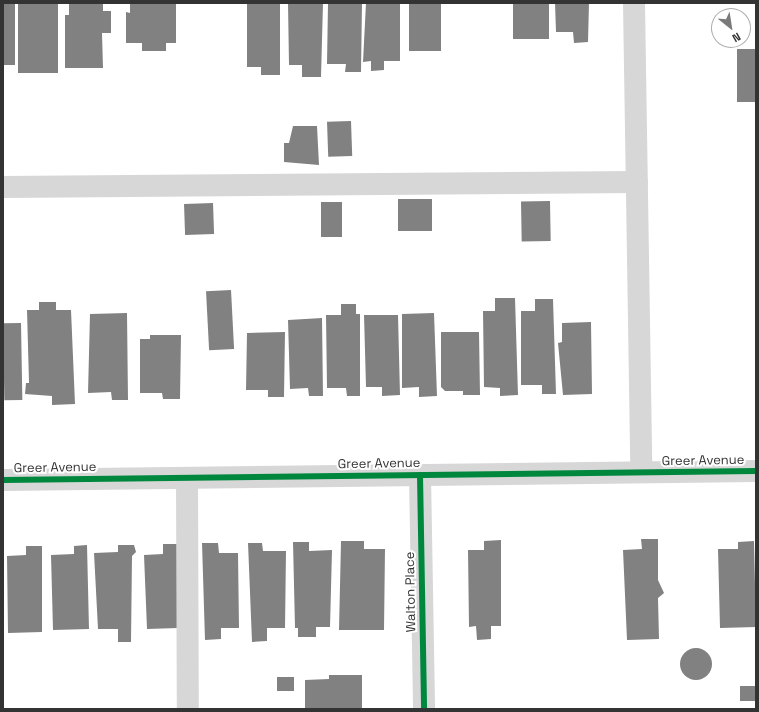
<!DOCTYPE html>
<style>
body{margin:0}
#map{position:relative;width:759px;height:712px;overflow:hidden;background:#fff;font-family:"Space Grotesk",sans-serif}
div>[style]{position:absolute}
[style*='--x']{left:calc(var(--x)*1px);top:calc(var(--y)*1px);width:calc(var(--w)*1px);rotate:calc(var(--a)*1deg)}
.building>*{inset:0;background:#818181;transform-origin:0 0}
.round{border-radius:50%}
.minor>*{height:22px;margin:-11px;padding:0 11px;transform-origin:11px;border-radius:11px;background:#d7d7d7}
.cycleway>*{height:6px;margin:-3px;padding:0 3px;transform-origin:3px;border-radius:3px;background:#00873e}
span{translate:-50% -50%;white-space:nowrap;text-align:center;line-height:1.15;-webkit-text-stroke:4px #fff;paint-order:stroke}
.street-label{font-size:13px;color:#333}
.frame{position:absolute;inset:0;border:4px solid #333;pointer-events:none}
.north{position:absolute;left:711px;top:8px;width:40px;height:40px;box-sizing:border-box;background:#fff;border:1px solid #adadad;border-radius:50%;rotate:150deg;font-size:11px;font-weight:700;line-height:16px;text-align:center;color:#333}
.north::after{content:'';display:block;margin:auto;width:14px;height:18px;background:#7a7a7a;clip-path:polygon(50% 0,100% 100%,50% 72%,0 100%)}
</style>
<div id="map">
<div class="building">
<div style="left:3px;top:3px;width:12px;height:62px"></div>
<div style="left:18px;top:3px;width:40px;height:70px"></div>
<div style="clip-path:polygon(69px 3px,103px 3px,103px 11px,111px 11px,111px 33px,102px 33px,103px 68px,65px 68px,65px 15px,69px 15px)"></div>
<div style="clip-path:polygon(130px 3px,176px 3px,176px 43px,166px 43px,166px 51px,142px 51px,142px 43px,126px 43px,126px 12px,130px 13px)"></div>
<div style="clip-path:polygon(247px 3px,280px 3px,280px 75px,261px 75px,261px 67px,247px 67px)"></div>
<div style="clip-path:polygon(288px 3px,323px 3px,321px 77px,302px 77px,302px 65px,289px 65px)"></div>
<div style="clip-path:polygon(328px 3px,362px 3px,361px 72px,345px 72px,346px 64px,327px 64px)"></div>
<div style="clip-path:polygon(366px 3px,400px 3px,400px 61px,384px 61px,384px 70px,371px 71px,371px 61px,363px 62px)"></div>
<div style="left:409px;top:3px;width:32px;height:48px"></div>
<div style="left:513px;top:3px;width:36px;height:36px"></div>
<div style="clip-path:polygon(555px 3px,589px 3px,588px 42px,574px 43px,573px 32px,556px 32px)"></div>
<div style="left:756px;top:49px;width:53px;height:19px;rotate:90deg"></div>
<div style="left:351px;top:121px;width:35px;height:24px;rotate:88deg"></div>
<div style="clip-path:polygon(293px 126px,317px 126px,319px 165px,284px 162px,284px 143px,289px 143px)"></div>
<div style="left:432px;top:199px;width:32px;height:34px;rotate:90deg"></div>
<div style="left:550px;top:201px;width:40px;height:29px;rotate:89deg"></div>
<div style="left:321px;top:202px;width:21px;height:35px"></div>
<div style="left:213px;top:203px;width:31px;height:29px;rotate:88deg"></div>
<div style="left:231px;top:290px;width:59px;height:25px;rotate:87deg"></div>
<div style="clip-path:polygon(495px 298px,515px 298px,518px 395px,500px 396px,500px 388px,484px 387px,483px 311px,495px 311px)"></div>
<div style="clip-path:polygon(535px 299px,553px 299px,556px 394px,542px 394px,542px 385px,521px 385px,521px 311px,535px 311px)"></div>
<div style="clip-path:polygon(39px 302px,56px 302px,56px 310px,71px 310px,75px 404px,52px 405px,52px 396px,25px 394px,26px 383px,29px 383px,27px 310px,39px 310px)"></div>
<div style="clip-path:polygon(341px 304px,356px 304px,356px 314px,360px 314px,360px 396px,347px 396px,346px 388px,327px 388px,326px 315px,341px 315px)"></div>
<div style="clip-path:polygon(127px 313px,128px 400px,112px 400px,111px 392px,88px 393px,90px 314px)"></div>
<div style="clip-path:polygon(434px 313px,437px 396px,419px 397px,419px 387px,402px 388px,402px 314px)"></div>
<div style="clip-path:polygon(364px 315px,398px 315px,400px 395px,382px 396px,382px 387px,366px 387px)"></div>
<div style="clip-path:polygon(322px 318px,323px 396px,309px 396px,308px 388px,290px 389px,288px 320px)"></div>
<div style="clip-path:polygon(591px 322px,592px 394px,563px 395px,558px 343px,562px 342px,562px 323px)"></div>
<div style="left:21px;top:323px;width:77px;height:18px;rotate:89deg"></div>
<div style="clip-path:polygon(285px 332px,284px 397px,268px 397px,268px 390px,246px 390px,247px 333px)"></div>
<div style="clip-path:polygon(441px 332px,479px 332px,480px 395px,463px 395px,463px 391px,445px 391px,441px 387px)"></div>
<div style="clip-path:polygon(150px 335px,181px 335px,180px 399px,163px 399px,162px 393px,140px 393px,140px 339px,150px 339px)"></div>
<div style="clip-path:polygon(641px 539px,658px 539px,658px 580px,664px 593px,658px 598px,659px 639px,627px 640px,623px 550px,642px 549px)"></div>
<div style="clip-path:polygon(501px 540px,501px 626px,491px 626px,491px 639px,477px 640px,476px 626px,469px 627px,468px 550px,484px 550px,484px 541px)"></div>
<div style="clip-path:polygon(341px 541px,364px 541px,364px 549px,385px 549px,384px 630px,339px 630px)"></div>
<div style="clip-path:polygon(754px 541px,756px 627px,720px 628px,718px 549px,738px 549px,738px 542px)"></div>
<div style="clip-path:polygon(293px 542px,309px 542px,309px 551px,332px 550px,330px 627px,316px 627px,316px 637px,298px 637px,298px 628px,295px 628px)"></div>
<div style="clip-path:polygon(202px 543px,218px 543px,219px 553px,238px 553px,239px 628px,221px 628px,221px 639px,205px 640px)"></div>
<div style="clip-path:polygon(248px 543px,262px 543px,263px 551px,286px 551px,285px 628px,267px 628px,267px 641px,252px 642px)"></div>
<div style="clip-path:polygon(163px 544px,179px 544px,178px 628px,147px 629px,144px 555px,163px 554px)"></div>
<div style="clip-path:polygon(87px 545px,89px 629px,53px 630px,51px 555px,74px 554px,74px 546px)"></div>
<div style="clip-path:polygon(118px 545px,134px 545px,136px 552px,132px 556px,131px 642px,118px 642px,118px 629px,98px 629px,94px 553px,118px 552px)"></div>
<div style="clip-path:polygon(26px 546px,42px 546px,42px 632px,8px 633px,7px 556px,26px 555px)"></div>
<div class="round" style="left:680px;top:648px;width:32px;height:32px"></div>
<div style="clip-path:polygon(329px 675px,362px 675px,362px 709px,305px 709px,305px 680px,329px 679px)"></div>
<div style="left:277px;top:677px;width:17px;height:14px"></div>
<div style="left:740px;top:686px;width:15px;height:15px"></div>
</div>
<div class="minor">
<div style="--x:634;--y:3;--w:469;--a:89.1"></div>
<div style="--x:3;--y:187;--w:634;--a:-0.45"></div>
<div style="--x:420;--y:475;--w:234;--a:89"></div>
<div style="--x:187;--y:478;--w:231;--a:89.8"></div>
<div style="--x:3;--y:480;--w:753;--a:-0.68"></div>
</div>
<div class="cycleway">
<div style="--x:420;--y:475;--w:234;--a:89"></div>
<div style="--x:3;--y:480;--w:753;--a:-0.68"></div>
</div>
<div class="street-label">
<span style="left:703px;top:461px;rotate:-1deg">Greer Avenue</span>
<span style="left:379px;top:464px;rotate:-1deg">Greer Avenue</span>
<span style="left:55px;top:468px;rotate:-1deg">Greer Avenue</span>
<span style="left:411px;top:592px;rotate:-91deg">Walton Place</span>
</div>
<div class="frame"></div>
<div class="north">N</div>
</div>
